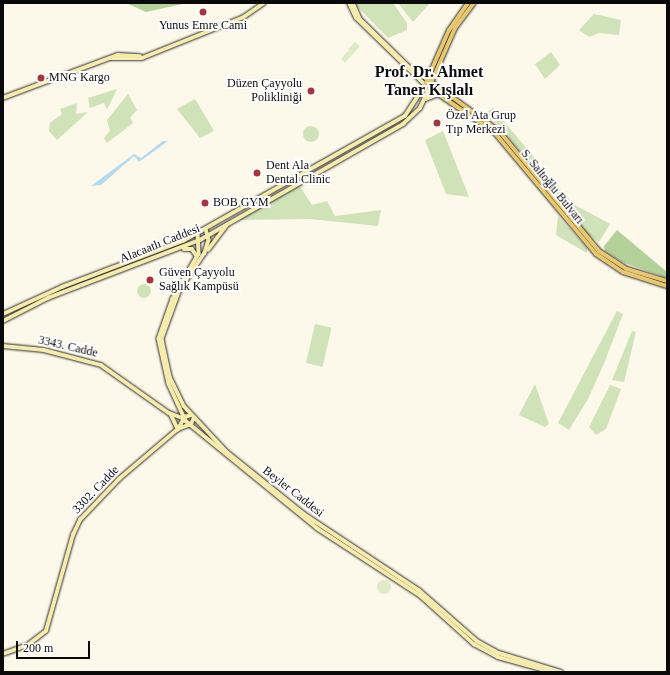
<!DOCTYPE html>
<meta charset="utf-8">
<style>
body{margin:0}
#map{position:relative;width:670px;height:675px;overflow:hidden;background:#fcf8ea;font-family:Georgia,serif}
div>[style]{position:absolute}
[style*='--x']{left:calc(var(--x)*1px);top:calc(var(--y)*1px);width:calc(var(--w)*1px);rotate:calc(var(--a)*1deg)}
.green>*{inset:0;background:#cfe2b8;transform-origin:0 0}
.round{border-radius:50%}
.forest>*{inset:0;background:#b4d19a}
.pitch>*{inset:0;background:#e0eac9}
.water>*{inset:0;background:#b5daee}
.roads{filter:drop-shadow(0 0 1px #2c2c2c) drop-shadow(0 0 1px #2c2c2c)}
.secondary>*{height:3.5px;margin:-1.75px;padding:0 1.75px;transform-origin:1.75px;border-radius:1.75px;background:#f5ebad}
.primary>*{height:4px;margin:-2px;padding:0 2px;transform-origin:2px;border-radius:2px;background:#e7c76f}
.dots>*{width:11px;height:11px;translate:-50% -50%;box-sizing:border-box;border:2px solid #fff;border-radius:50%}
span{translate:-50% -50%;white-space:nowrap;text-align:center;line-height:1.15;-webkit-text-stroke:4px #fff;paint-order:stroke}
.poi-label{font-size:12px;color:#0a0a0a}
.left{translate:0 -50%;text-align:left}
.right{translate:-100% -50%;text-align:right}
.street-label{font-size:12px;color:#0a0a0a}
.district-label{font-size:16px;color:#0a0a0a;font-weight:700}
.frame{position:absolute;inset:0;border:4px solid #0a0a0a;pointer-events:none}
.scale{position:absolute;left:16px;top:641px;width:74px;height:18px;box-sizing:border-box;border:2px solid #0a0a0a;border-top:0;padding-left:5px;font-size:12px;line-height:14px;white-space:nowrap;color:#0a0a0a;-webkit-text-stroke:3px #fff;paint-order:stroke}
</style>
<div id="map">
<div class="green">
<div style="clip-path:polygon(354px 3px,393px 3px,407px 23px,407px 30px,388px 38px)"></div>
<div style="clip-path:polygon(398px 3px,430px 3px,413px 22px)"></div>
<div style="clip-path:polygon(594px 14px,621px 20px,619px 35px,599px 33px,589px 37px,579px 30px)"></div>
<div style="clip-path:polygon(551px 52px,560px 65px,545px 79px,535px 64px)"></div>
<div style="clip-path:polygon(117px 89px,107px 110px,104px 103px,90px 108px,88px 98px)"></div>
<div style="clip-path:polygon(128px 94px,137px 110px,130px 118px,133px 123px,107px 143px,104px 138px,110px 131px,107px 120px)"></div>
<div style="clip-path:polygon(195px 99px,214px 131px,200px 138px,177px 109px)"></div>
<div style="clip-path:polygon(77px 103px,76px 114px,88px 112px,57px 140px,49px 131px,50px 123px,62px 114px,60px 109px)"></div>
<div style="clip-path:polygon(493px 108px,573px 204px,610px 224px,599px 242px,587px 234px,497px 123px,483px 115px)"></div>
<div class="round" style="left:303px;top:126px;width:16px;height:16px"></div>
<div style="clip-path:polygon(443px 131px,469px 197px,446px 194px,425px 140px)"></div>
<div style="clip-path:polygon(299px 185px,312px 205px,327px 201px,335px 216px,381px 210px,378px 226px,309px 219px,238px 220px)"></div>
<div style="clip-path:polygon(558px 216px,587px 248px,587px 253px,556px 235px)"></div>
<div class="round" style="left:137px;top:284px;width:14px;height:14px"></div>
<div style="clip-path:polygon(617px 311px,623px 314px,605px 361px,588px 399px,569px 430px,558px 423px)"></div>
<div style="left:315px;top:324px;width:17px;height:40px;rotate:13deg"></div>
<div style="clip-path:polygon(632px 331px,636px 332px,624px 382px,612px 380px)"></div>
<div style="clip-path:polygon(535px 384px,549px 424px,545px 427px,519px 415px)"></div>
<div style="clip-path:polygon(610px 385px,621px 389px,606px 429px,596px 435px,589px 427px)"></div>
</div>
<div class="forest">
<div style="clip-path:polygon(126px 3px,187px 3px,146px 12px)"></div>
<div style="clip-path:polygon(617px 230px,667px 272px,667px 278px,622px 262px,605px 251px,604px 246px)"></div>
</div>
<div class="pitch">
<div style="clip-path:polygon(355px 42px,360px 46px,345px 63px,341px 59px,348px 51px,350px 53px,348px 49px)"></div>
<div class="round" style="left:377px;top:580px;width:14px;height:14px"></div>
</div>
<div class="water">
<div style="clip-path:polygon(163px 141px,168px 141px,139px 162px,134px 156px,101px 185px,91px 186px,134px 154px,141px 158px)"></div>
</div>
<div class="roads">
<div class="secondary">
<div style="--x:353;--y:3;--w:17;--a:66"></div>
<div style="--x:360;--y:19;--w:67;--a:44.4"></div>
<div style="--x:408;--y:66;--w:23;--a:34"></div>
<div style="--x:110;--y:58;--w:32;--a:0"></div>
<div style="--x:142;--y:58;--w:110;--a:-21.9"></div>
<div style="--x:244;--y:17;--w:24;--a:-35"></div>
<div style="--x:414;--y:71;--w:17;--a:0"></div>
<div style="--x:3;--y:98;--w:123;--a:-20.5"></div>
<div style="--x:118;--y:55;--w:22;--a:3"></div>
<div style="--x:426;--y:99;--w:16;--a:-22"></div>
<div style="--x:206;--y:229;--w:11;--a:75"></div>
<div style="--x:209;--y:240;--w:14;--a:107"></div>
<div style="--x:205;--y:253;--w:45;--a:124"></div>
<div style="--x:180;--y:290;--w:52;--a:110.2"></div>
<div style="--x:162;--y:339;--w:39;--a:78"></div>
<div style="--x:170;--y:377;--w:32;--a:64"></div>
<div style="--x:184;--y:406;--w:63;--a:46.9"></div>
<div style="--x:227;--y:452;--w:99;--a:38.8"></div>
<div style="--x:304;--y:514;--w:138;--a:33.5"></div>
<div style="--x:419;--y:590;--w:77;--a:41.3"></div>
<div style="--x:477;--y:641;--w:25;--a:29"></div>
<div style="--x:499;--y:653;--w:65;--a:17"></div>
<div style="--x:198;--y:233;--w:21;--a:87"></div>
<div style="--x:199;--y:254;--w:52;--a:120"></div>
<div style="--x:173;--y:299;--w:42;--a:109.3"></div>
<div style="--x:159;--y:339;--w:46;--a:77.5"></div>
<div style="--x:169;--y:384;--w:41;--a:65.3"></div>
<div style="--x:186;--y:421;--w:169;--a:39.2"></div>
<div style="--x:317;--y:528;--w:124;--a:33.2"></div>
<div style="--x:421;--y:596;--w:72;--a:42.2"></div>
<div style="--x:474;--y:644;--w:27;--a:28"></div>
<div style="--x:498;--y:657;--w:56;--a:15.5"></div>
<div style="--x:184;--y:249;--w:8;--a:0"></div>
<div style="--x:192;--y:249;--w:9;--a:54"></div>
<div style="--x:208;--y:250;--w:30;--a:-53"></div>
<div style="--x:3;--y:314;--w:65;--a:-24.6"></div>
<div style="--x:62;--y:287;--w:129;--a:-20.8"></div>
<div style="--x:183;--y:241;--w:255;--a:-29.4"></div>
<div style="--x:405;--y:116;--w:37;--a:-57"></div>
<div style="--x:425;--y:85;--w:96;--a:-135.8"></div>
<div style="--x:356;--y:18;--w:17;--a:-115"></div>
<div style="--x:3;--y:321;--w:51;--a:-27.1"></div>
<div style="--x:48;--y:298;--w:163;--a:-20.9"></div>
<div style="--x:200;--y:240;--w:234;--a:-29.7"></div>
<div style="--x:403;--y:124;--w:23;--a:-43"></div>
<div style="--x:420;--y:108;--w:23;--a:-65"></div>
<div style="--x:3;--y:346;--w:41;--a:5.6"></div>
<div style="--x:44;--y:350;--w:59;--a:14.7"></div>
<div style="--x:101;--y:365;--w:83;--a:35.2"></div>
<div style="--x:169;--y:413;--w:15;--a:20"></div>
<div style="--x:171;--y:414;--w:17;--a:65"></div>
<div style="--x:178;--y:429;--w:14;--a:-21"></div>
<div style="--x:191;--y:424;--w:7;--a:-63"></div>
<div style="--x:3;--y:654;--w:27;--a:-20"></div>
<div style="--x:28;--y:645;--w:23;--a:-38"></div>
<div style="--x:46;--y:631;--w:100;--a:-74.3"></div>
<div style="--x:73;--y:535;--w:17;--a:-65"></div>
<div style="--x:80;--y:520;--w:57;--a:-46.4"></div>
<div style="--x:119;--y:479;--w:77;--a:-40.3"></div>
<div style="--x:178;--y:429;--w:14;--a:-60"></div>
<div style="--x:185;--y:417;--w:6;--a:-18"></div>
</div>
<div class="primary">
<div style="--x:468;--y:3;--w:33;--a:125"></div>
<div style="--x:449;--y:30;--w:60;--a:113.6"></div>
<div style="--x:425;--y:85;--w:83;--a:34.3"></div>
<div style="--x:494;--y:132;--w:159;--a:50.1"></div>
<div style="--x:596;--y:254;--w:32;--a:34"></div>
<div style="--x:623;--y:272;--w:46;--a:17.7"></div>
<div style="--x:427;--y:79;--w:89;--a:35.8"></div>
<div style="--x:499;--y:131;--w:156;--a:50.2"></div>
<div style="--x:599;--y:251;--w:33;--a:33"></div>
<div style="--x:627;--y:269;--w:42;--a:16.7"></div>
<div style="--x:431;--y:83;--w:60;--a:-66.4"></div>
<div style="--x:455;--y:28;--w:31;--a:-53"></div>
</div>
</div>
<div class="dots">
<div style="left:203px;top:12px;background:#a8343c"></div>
<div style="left:41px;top:78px;background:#a8343c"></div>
<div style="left:311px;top:91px;background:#a8343c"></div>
<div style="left:437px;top:123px;background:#a8343c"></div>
<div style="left:257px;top:173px;background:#a8343c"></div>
<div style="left:205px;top:203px;background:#a8343c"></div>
<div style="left:150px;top:280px;background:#a8343c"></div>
</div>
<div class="poi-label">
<span style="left:203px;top:26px">Yunus Emre Cami</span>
<span class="left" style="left:49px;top:78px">MNG Kargo</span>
<span class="right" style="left:302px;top:91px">Düzen Çayyolu<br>Polikliniği</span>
<span class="left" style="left:446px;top:123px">Özel Ata Grup<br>Tıp Merkezi</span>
<span class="left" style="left:266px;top:173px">Dent Ala<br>Dental Clinic</span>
<span class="left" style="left:213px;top:203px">BOB GYM</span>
<span class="left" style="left:159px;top:280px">Güven Çayyolu<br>Sağlık Kampüsü</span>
</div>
<div class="street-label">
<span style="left:552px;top:187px;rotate:51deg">S. Saltoğlu Bulvarı</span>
<span style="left:160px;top:244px;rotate:-22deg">Alacaatlı Caddesi</span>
<span style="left:68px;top:347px;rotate:13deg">3343. Cadde</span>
<span style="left:96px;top:490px;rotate:-46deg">3302. Cadde</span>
<span style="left:293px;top:492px;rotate:38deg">Beyler Caddesi</span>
</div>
<div class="district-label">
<span style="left:429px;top:81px">Prof. Dr. Ahmet<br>Taner Kışlalı</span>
</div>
<div class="frame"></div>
<div class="scale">200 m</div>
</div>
